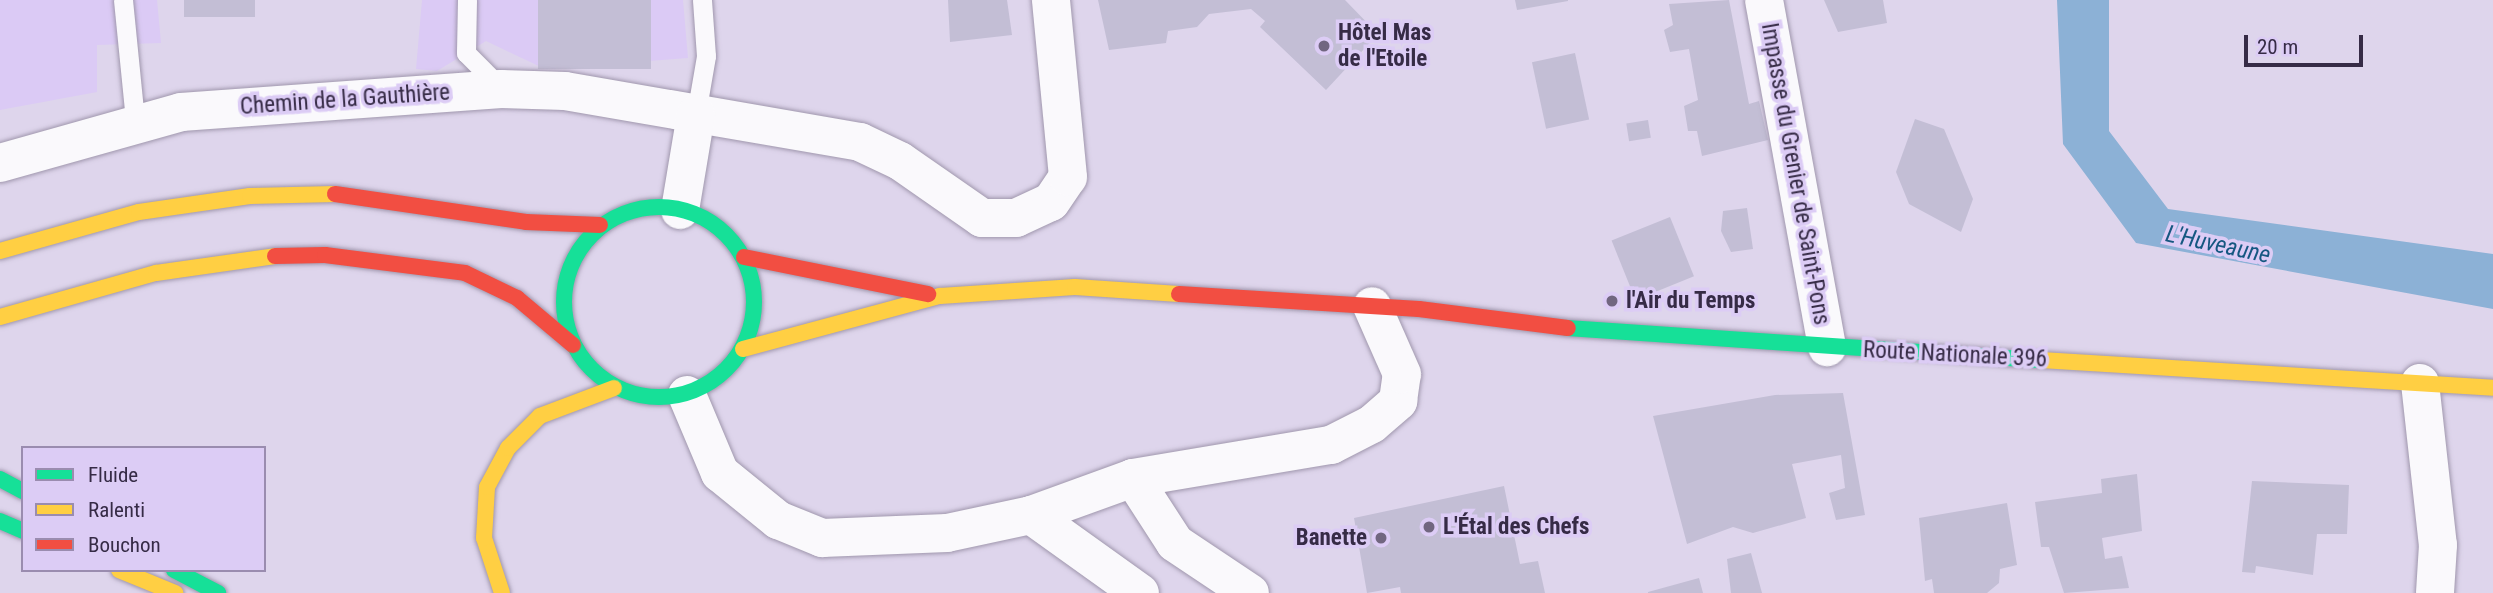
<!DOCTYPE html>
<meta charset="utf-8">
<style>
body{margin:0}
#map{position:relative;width:2493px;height:593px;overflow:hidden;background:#ded5ec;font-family:"Roboto Condensed",sans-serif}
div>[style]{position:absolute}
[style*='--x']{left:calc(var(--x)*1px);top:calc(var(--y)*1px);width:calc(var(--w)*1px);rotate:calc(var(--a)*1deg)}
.built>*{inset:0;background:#dbcaf5}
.water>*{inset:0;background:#8cb1d6}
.building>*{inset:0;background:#c3bed5;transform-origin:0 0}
.roads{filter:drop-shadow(0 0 2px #a097ad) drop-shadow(0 0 2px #a097ad)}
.lane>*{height:19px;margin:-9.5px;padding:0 9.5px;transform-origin:9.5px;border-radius:9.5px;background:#faf9fc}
.street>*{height:38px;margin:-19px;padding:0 19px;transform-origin:19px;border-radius:19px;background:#faf9fc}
.fast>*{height:16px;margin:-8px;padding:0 8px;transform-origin:8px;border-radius:8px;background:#16e098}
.fast>.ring{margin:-8px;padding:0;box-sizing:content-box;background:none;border:16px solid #16e098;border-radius:50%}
.slow>*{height:16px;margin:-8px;padding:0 8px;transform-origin:8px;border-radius:8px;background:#ffcf43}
.jam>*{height:16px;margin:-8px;padding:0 8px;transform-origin:8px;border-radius:8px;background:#f24e42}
.dots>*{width:19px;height:19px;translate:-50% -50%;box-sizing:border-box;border:4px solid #dcccf5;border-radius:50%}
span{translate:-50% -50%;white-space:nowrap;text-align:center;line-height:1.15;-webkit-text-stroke:7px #dcccf5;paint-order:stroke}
.poi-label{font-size:23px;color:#362b46;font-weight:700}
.left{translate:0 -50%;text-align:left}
.right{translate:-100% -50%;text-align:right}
.street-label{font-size:23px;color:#362b46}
.water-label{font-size:24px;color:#155781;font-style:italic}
.legend{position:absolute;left:21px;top:446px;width:245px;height:126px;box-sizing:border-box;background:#dcccf5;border:2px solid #9a8caf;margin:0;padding:9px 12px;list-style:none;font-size:21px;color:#362b46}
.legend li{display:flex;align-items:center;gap:14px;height:35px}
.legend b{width:35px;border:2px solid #9a8caf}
.scale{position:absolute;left:2244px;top:35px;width:119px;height:32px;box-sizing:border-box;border:4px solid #362b46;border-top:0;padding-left:9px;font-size:21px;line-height:24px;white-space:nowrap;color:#362b46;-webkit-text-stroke:5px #dcccf5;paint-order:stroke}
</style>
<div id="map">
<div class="built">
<div style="clip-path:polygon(0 0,157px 0,161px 43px,97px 45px,97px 92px,0 110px)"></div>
<div style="clip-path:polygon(422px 0,683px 0,688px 58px,545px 69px,486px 41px,437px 71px,416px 69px)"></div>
</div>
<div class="water">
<div style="clip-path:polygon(2057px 0,2109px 0,2109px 131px,2168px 209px,2493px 254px,2493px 309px,2136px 243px,2063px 144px)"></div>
</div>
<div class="building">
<div style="left:184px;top:0;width:71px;height:17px"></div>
<div style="left:538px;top:0;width:113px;height:69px"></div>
<div style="clip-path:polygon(948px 0,1007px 0,1012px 35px,950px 42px)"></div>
<div style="clip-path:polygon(1098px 0,1345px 0,1378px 34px,1326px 90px,1260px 27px,1265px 21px,1251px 9px,1209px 14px,1197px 27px,1168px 31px,1166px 43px,1109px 50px)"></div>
<div style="clip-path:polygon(1515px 0,1568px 0,1568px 1px,1517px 10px)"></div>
<div style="clip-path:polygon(1729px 0,1749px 104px,1759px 101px,1768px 140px,1702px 156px,1697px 131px,1688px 131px,1684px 106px,1698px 100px,1689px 49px,1670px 52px,1664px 30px,1673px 25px,1669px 4px)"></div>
<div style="clip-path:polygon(1824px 0,1883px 0,1887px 23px,1838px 32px)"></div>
<div style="left:1575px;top:53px;width:68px;height:44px;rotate:78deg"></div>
<div style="clip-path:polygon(1915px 119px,1944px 129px,1973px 199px,1961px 232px,1909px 204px,1896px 172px)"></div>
<div style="left:1648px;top:120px;width:18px;height:22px;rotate:81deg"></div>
<div style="clip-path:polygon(1747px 208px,1753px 249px,1731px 252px,1721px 231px,1723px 211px)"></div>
<div style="left:1670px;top:217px;width:64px;height:63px;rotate:68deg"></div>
<div style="clip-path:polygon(1843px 393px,1865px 515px,1836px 520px,1829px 493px,1845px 488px,1841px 455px,1792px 464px,1806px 518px,1753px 533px,1733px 527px,1687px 544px,1653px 416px,1775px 395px)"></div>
<div style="clip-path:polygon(2137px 474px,2142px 531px,2102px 538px,2105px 559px,2122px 556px,2129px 588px,2064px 593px,2049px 547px,2041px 547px,2035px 502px,2102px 493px,2101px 479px)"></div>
<div style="clip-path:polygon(2252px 481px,2349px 485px,2347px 534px,2317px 534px,2313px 575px,2256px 566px,2255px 573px,2242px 572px)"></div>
<div style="clip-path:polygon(1504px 486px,1520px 564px,1538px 561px,1545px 593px,1401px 593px,1400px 587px,1367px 593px,1354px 518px)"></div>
<div style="clip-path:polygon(2007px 503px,2017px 565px,2000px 569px,1999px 583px,1987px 593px,1934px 593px,1932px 579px,1925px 581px,1919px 518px)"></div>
<div style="clip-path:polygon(1751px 553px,1762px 593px,1731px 593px,1727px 559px)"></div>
<div style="clip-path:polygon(1699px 578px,1703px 593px,1648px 593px,1648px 592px)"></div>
</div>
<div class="roads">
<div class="lane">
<div style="--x:123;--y:0;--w:121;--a:84.3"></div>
<div style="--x:467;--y:0;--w:53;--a:91.1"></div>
<div style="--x:466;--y:53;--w:49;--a:45"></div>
<div style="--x:696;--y:114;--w:59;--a:-80.2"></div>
<div style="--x:706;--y:56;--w:56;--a:-94.1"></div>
</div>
<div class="street">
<div style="--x:1764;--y:0;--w:353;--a:79.7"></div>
<div style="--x:0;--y:163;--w:188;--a:-15.7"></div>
<div style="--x:181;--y:112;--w:321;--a:-4.1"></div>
<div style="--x:501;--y:89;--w:64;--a:1.8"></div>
<div style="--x:565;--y:91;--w:299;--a:9.8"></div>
<div style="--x:860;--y:142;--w:44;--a:25.4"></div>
<div style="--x:900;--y:161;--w:100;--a:34.8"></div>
<div style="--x:982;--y:218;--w:34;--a:0"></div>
<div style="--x:1016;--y:218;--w:38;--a:-25"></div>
<div style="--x:1051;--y:202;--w:30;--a:-56"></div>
<div style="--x:1068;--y:177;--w:178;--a:-95.5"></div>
<div style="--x:680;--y:210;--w:97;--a:-80.5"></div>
<div style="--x:2420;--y:383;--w:163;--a:83.7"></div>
<div style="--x:2438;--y:545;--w:48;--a:93.6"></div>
<div style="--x:687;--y:395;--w:85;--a:67.1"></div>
<div style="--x:720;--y:473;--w:75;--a:39"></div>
<div style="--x:778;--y:520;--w:48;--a:22.2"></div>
<div style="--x:822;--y:538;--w:125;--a:-2.3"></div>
<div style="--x:947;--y:533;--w:86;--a:-12.1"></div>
<div style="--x:1031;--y:515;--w:109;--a:-19.9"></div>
<div style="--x:1133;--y:478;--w:201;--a:-9.5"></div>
<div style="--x:1331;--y:445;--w:46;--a:-27.1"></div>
<div style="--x:1372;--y:424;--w:35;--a:-41"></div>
<div style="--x:1398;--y:401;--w:27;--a:-82"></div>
<div style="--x:1402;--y:374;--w:74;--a:-113.8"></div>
<div style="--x:1133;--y:478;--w:77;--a:57.1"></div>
<div style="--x:1175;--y:543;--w:90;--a:33.7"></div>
<div style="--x:1031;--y:515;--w:134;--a:35.6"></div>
</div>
<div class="fast">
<div class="ring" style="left:564px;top:207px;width:174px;height:174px"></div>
<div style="--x:1568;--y:328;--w:474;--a:3.9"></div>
<div style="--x:0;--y:479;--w:26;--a:28"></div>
<div style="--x:0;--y:521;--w:25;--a:23"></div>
<div style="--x:174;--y:570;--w:50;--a:27.6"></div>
</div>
<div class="slow">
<div style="--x:0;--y:251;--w:144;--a:-15.7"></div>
<div style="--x:139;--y:212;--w:112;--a:-8.2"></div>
<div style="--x:250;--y:196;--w:85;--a:-1.3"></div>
<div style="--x:0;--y:317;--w:162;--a:-15.8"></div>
<div style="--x:156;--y:273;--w:120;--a:-8.1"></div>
<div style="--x:743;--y:349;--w:204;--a:-15.1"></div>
<div style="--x:940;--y:296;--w:135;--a:-3.8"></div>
<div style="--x:1075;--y:287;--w:104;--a:3.9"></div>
<div style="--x:2041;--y:360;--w:453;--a:3.5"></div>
<div style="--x:119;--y:570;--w:61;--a:22.3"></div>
<div style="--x:502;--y:593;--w:58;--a:-108.1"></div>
<div style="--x:484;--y:538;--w:51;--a:-86.6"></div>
<div style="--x:487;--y:487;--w:44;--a:-61.7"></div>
<div style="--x:508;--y:448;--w:45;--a:-45"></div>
<div style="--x:540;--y:416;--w:79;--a:-20.7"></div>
</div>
<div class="jam">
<div style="--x:335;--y:194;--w:193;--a:8.3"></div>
<div style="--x:526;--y:222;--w:74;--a:2.3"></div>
<div style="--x:275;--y:256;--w:50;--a:-1.1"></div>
<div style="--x:325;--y:255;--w:141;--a:7.3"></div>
<div style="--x:465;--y:273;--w:58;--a:25.7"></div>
<div style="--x:517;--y:298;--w:73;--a:40"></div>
<div style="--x:744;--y:257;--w:188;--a:11.4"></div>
<div style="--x:1179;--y:294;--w:240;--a:3.6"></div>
<div style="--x:1419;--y:309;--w:150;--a:7.3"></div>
</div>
</div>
<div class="dots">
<div style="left:1324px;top:46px;background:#716680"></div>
<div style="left:1612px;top:301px;background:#716680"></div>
<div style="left:1429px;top:527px;background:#716680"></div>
<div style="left:1381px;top:538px;background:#716680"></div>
</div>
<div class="poi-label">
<span class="left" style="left:1338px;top:46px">Hôtel Mas<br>de l'Etoile</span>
<span class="left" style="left:1626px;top:301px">l'Air du Temps</span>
<span class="left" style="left:1443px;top:527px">L'Étal des Chefs</span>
<span class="right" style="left:1367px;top:538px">Banette</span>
</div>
<div class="street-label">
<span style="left:345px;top:100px;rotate:-4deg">Chemin de la Gauthière</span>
<span style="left:1795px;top:174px;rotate:80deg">Impasse du Grenier de Saint-Pons</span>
<span style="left:1955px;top:355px;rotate:3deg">Route Nationale 396</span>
</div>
<div class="water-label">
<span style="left:2218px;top:245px;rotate:12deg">L'Huveaune</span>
</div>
<ul class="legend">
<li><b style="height:9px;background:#16e098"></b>Fluide</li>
<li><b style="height:9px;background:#ffcf43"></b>Ralenti</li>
<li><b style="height:9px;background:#f24e42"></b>Bouchon</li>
</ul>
<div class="scale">20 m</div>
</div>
